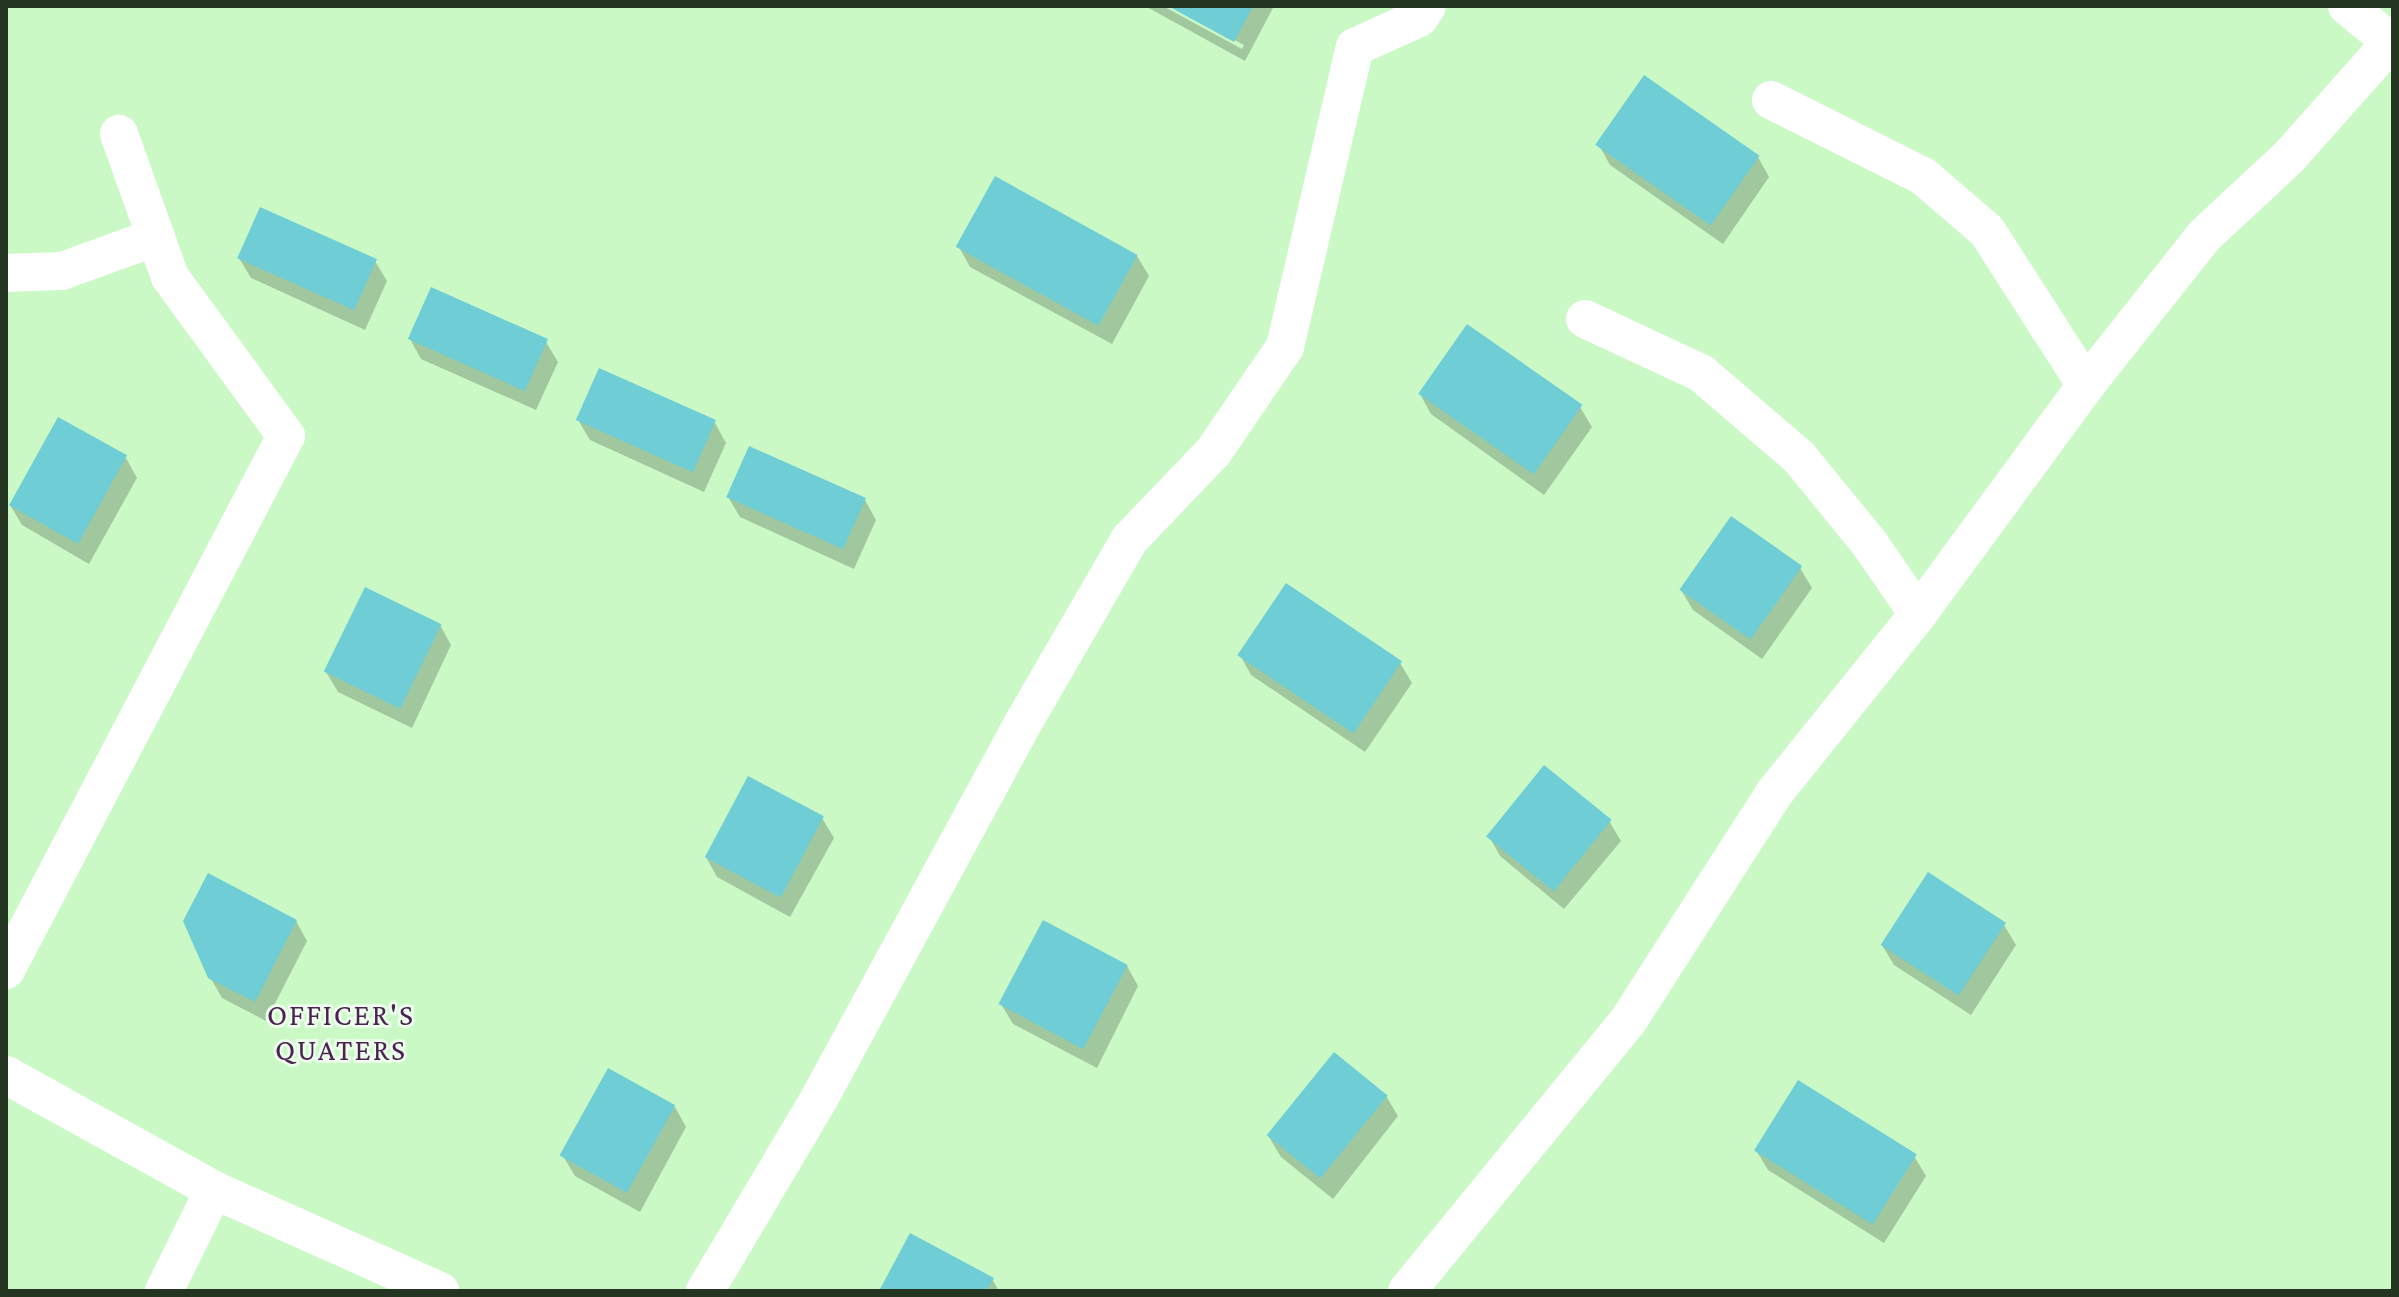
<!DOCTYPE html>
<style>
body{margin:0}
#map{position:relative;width:2399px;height:1297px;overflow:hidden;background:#caf9c6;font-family:"Crimson Pro",serif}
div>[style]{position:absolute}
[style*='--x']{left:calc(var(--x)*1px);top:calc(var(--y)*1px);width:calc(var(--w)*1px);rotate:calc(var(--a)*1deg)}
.shadow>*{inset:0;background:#0003}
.building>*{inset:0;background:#6ecdd5;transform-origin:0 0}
.minor>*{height:38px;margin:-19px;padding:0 19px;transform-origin:19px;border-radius:19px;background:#fff}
span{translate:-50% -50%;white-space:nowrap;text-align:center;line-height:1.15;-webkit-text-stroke:6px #ebfee9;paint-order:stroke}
.neighbourhood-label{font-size:30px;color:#4d2154;letter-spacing:2px}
.frame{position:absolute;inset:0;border:8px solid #233521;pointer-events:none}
</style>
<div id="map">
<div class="shadow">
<div style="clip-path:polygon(1145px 6px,1163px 6px,1242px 49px,1244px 45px,1172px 6px,1274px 6px,1245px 61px)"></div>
<div style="clip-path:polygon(1599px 145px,1758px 157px,1769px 177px,1723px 244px,1610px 165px)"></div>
<div style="clip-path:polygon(959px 247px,1137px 256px,1149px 276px,1112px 344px,970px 267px)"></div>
<div style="clip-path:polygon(239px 258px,375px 261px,387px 281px,365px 330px,251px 278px)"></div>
<div style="clip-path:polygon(410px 339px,546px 342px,558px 362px,536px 410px,421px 359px)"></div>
<div style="clip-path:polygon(1420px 394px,1580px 407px,1592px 427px,1544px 495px,1431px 414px)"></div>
<div style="clip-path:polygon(578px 420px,715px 423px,726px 443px,704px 492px,590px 440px)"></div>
<div style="clip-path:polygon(126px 458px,137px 478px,89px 564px,22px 525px,10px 505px)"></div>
<div style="clip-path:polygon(728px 497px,865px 500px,876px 520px,854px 569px,740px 517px)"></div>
<div style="clip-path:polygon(1800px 568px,1812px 588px,1762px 659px,1693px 610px,1681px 590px)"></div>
<div style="clip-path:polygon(440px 625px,451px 645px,412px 728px,338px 692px,326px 672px)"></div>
<div style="clip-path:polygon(1240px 655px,1400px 663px,1412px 683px,1365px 752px,1251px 675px)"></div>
<div style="clip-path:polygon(822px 818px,834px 838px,790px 917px,717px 877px,706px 857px)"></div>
<div style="clip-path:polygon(1609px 821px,1621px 841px,1564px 909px,1500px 856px,1489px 836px)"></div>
<div style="clip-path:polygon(296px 921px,307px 941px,266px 1021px,222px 998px,210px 977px)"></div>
<div style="clip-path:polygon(2004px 925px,2016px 945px,1971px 1015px,1894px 965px,1882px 945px)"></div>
<div style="clip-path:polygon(1127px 966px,1138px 986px,1097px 1068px,1013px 1024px,1001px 1004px)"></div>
<div style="clip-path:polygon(1386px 1096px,1398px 1116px,1333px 1199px,1281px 1157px,1269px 1137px)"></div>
<div style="clip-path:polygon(675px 1107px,686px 1127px,640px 1212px,575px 1176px,563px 1156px)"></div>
<div style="clip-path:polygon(1756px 1150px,1914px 1156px,1926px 1176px,1884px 1243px,1768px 1170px)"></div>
<div style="clip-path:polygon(992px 1279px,999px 1291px,881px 1291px)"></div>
</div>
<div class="building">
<div style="clip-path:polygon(1168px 6px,1253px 6px,1234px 42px)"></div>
<div style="left:1644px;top:75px;width:141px;height:85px;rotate:35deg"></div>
<div style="left:995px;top:176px;width:163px;height:81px;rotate:29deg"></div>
<div style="left:260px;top:207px;width:128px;height:56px;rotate:24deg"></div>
<div style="left:431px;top:287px;width:128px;height:57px;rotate:24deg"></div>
<div style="left:1467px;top:324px;width:141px;height:85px;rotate:35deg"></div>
<div style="left:599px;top:368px;width:128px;height:57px;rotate:24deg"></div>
<div style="left:58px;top:417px;width:79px;height:101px;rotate:29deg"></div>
<div style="left:749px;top:446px;width:128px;height:56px;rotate:24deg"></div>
<div style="left:1731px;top:516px;width:87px;height:90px;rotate:35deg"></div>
<div style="left:1286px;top:583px;width:140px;height:87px;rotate:34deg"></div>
<div style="left:365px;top:587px;width:85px;height:94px;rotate:26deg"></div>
<div style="left:1544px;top:765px;width:87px;height:92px;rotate:39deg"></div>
<div style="left:748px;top:776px;width:86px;height:92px;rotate:28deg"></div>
<div style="left:1928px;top:872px;width:93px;height:87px;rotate:33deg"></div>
<div style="clip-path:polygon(208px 873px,297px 920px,255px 1002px,208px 978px,183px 921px)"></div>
<div style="left:1043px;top:920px;width:96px;height:95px;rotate:28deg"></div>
<div style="left:1334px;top:1052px;width:69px;height:107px;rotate:39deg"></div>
<div style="left:608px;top:1068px;width:77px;height:100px;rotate:29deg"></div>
<div style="left:1798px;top:1080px;width:140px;height:83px;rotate:32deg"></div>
<div style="clip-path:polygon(910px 1233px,994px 1278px,986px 1291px,879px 1291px)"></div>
</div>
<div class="minor">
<div style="--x:1771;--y:100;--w:170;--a:26.6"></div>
<div style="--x:1923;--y:176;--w:84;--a:40.7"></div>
<div style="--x:1987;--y:231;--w:183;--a:57.3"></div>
<div style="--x:6;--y:273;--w:56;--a:-2"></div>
<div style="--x:62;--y:271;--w:100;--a:-19.9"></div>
<div style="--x:1585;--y:319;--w:128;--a:25"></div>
<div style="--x:1701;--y:373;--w:129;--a:40.6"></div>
<div style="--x:1799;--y:457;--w:112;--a:50.8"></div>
<div style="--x:1870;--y:544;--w:85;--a:55.6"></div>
<div style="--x:6;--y:970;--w:603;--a:-62.33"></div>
<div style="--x:286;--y:436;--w:197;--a:-126.1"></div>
<div style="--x:170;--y:277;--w:152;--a:-109.6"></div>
<div style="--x:6;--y:1075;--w:238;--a:28.9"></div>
<div style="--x:214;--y:1190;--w:248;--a:24.1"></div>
<div style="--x:164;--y:1291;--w:113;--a:-63.7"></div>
<div style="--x:705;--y:1291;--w:226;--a:-59.3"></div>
<div style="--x:820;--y:1097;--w:417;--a:-61.5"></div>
<div style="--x:1019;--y:730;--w:220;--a:-59.9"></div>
<div style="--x:1129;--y:540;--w:123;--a:-46.3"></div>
<div style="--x:1214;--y:451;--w:126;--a:-55.7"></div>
<div style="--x:1285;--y:347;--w:308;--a:-76.9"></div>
<div style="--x:1355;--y:47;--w:70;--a:-24.4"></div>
<div style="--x:1419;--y:18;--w:14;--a:-56"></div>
<div style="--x:1407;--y:1291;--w:349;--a:-50.7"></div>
<div style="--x:1628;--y:1021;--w:272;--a:-57.3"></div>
<div style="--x:1775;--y:792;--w:228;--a:-51.2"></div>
<div style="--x:1918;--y:614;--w:284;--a:-53.7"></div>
<div style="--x:2086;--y:385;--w:190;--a:-51.6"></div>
<div style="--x:2204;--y:236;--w:116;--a:-42.9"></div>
<div style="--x:2289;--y:157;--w:154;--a:-48.4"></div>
<div style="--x:2391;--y:42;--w:57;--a:-140.7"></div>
</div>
<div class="neighbourhood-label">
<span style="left:341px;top:1032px">OFFICER'S<br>QUATERS</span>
</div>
<div class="frame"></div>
</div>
